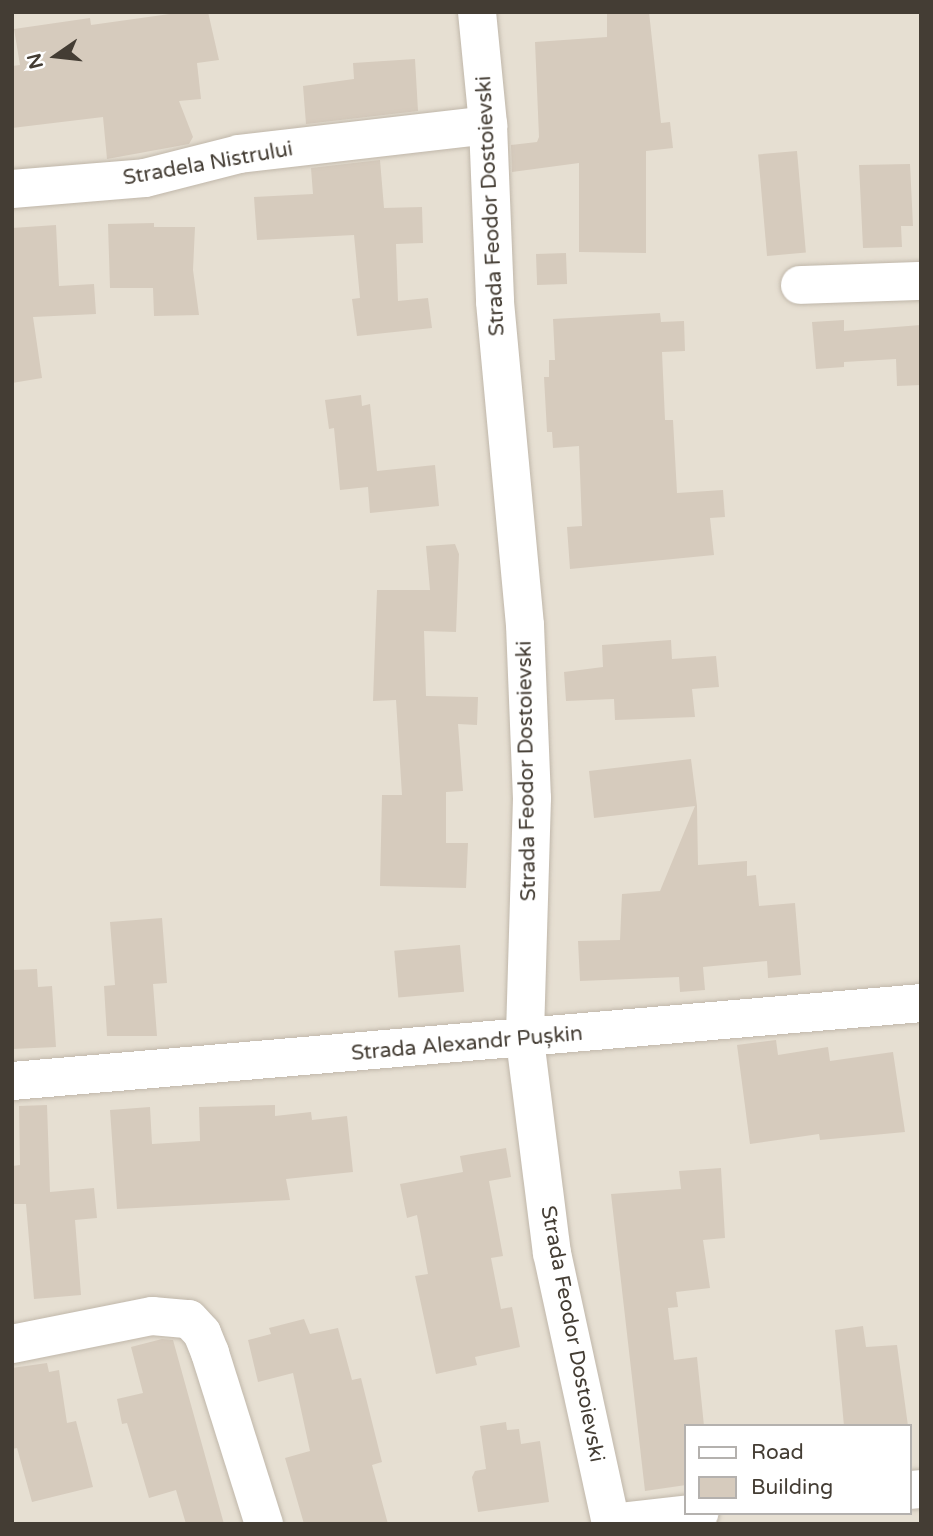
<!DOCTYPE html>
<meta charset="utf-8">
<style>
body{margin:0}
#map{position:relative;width:933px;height:1536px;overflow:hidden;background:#f2ede4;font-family:"Varela Round",sans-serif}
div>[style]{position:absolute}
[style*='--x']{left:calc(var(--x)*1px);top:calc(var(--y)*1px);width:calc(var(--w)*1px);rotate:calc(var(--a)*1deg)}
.residential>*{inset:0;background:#e6dfd2}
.building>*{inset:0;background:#d6cbbd;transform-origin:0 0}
.roads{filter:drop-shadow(0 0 2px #c0b7aa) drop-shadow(0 0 2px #c0b7aa)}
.minor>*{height:38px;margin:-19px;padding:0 19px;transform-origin:19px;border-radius:19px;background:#fff}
span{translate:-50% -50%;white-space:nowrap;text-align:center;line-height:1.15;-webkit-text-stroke:7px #fff;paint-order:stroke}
.street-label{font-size:21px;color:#443d34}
.frame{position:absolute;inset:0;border:14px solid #443d34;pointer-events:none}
.legend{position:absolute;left:684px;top:1424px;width:228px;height:91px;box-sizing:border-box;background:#fff;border:2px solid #b4b1ae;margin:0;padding:9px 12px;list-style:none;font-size:21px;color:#443d34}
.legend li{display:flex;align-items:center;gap:14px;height:35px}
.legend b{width:35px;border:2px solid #b4b1ae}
.north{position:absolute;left:21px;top:21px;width:70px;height:70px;-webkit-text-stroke:5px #fff;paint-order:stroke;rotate:256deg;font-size:19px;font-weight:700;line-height:28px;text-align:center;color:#443d34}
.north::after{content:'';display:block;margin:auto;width:24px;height:32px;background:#443d34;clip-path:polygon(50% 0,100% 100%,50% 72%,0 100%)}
</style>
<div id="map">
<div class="residential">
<div style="clip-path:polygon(evenodd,12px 12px,921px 12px,921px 1524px,12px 1524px,12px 12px,686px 1426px,910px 1426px,910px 1513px,686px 1513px,686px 1426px)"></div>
</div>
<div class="building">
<div style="clip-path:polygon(184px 12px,208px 12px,219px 60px,197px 63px,201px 99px,179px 101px,193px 137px,189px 144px,107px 159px,103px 117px,12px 128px,12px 66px,20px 65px,14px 29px,90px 18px,91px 25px)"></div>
<div style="clip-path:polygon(607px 12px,649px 12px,661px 123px,670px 122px,673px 148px,646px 151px,646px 253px,579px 252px,579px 163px,512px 172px,511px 145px,537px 142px,539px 137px,535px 42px,607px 37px)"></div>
<div style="clip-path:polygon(415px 59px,418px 111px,306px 124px,303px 86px,354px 79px,353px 63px)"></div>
<div style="left:797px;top:151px;width:102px;height:39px;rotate:85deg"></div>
<div style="clip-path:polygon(380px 160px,384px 208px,422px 207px,423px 243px,396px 244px,398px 301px,428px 298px,432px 328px,357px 336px,352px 299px,360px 298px,354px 235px,257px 240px,254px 197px,313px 194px,311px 168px)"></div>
<div style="clip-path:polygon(910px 164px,913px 226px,901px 226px,902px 247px,863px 248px,859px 165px)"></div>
<div style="clip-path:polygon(154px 223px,154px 227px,195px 227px,193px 270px,199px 315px,154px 316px,153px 288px,110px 288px,108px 224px)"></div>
<div style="clip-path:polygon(56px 225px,59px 286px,94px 284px,96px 314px,33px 317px,42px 378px,12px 383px,12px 228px)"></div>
<div style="left:566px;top:253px;width:31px;height:30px;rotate:88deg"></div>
<div style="clip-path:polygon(660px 313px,661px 322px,684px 321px,685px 351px,662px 352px,665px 420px,673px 420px,677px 493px,723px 490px,725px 517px,710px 518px,714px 555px,570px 569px,567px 527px,582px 526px,579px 446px,553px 448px,552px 432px,547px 432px,544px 377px,549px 377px,549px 360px,555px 360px,553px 319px)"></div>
<div style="clip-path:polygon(844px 320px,844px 331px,921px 325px,921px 385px,897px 386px,896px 359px,844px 362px,844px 367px,816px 369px,812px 322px)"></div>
<div style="clip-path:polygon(361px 395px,362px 406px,370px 404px,377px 471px,435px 465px,439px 506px,370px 513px,368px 487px,340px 490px,334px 428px,329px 429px,325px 400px)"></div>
<div style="clip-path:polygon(455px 544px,459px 554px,456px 632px,424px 631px,426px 696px,478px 697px,477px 725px,458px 724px,463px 791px,446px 792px,446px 843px,468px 843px,466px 888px,380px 886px,382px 795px,402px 795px,396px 700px,373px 701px,377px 590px,430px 590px,426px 546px)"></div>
<div style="clip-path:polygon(671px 640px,672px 659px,716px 656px,719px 687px,692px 689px,695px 717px,615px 720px,614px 699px,566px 701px,564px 672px,603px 667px,602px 645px)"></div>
<div style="clip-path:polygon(691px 759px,697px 806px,698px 865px,747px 861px,747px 876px,756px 875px,759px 906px,795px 903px,801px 975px,768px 978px,767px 961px,703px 967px,705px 990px,680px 992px,679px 977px,580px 981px,578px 941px,620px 940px,622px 894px,660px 891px,695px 806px,594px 818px,589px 771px)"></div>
<div style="clip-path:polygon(162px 918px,167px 983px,153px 984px,157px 1036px,107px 1036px,104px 986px,115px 985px,110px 922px)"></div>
<div style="left:460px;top:945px;width:47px;height:66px;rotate:85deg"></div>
<div style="clip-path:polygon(37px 969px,38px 987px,52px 986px,56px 1047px,12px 1049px,12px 970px)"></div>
<div style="clip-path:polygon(776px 1040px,778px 1055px,828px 1047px,830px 1061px,893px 1052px,905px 1132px,820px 1140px,819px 1134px,750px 1144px,737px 1045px)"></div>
<div style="clip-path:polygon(47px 1105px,50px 1192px,94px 1188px,97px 1218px,75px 1220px,81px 1295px,34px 1299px,26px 1204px,12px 1204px,12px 1166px,20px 1165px,19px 1106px)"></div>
<div style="clip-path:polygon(275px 1105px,275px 1116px,311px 1112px,312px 1120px,347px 1116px,353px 1172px,286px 1179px,290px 1200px,117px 1209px,110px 1110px,150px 1107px,152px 1144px,200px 1141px,199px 1107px)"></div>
<div style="clip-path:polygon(506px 1148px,511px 1177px,489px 1181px,503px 1256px,491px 1258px,501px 1309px,512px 1307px,520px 1347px,475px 1357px,477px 1365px,436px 1374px,415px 1276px,428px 1274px,417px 1215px,407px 1218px,400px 1184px,463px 1172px,460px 1156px)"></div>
<div style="clip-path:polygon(721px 1168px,725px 1238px,703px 1240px,710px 1288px,676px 1292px,678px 1307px,668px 1308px,674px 1360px,697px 1357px,704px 1426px,686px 1426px,686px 1485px,645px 1491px,611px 1194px,681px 1189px,679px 1171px)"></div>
<div style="clip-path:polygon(304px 1319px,310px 1334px,338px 1328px,352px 1380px,361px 1378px,382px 1462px,372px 1465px,388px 1524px,304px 1524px,285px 1458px,310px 1451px,293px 1373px,258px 1382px,248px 1340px,271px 1334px,269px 1328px)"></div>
<div style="clip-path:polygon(863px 1326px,866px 1347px,897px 1345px,908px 1426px,844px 1426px,835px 1330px)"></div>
<div style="clip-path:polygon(162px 1339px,173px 1340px,224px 1524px,186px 1524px,176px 1490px,149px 1498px,127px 1423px,122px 1424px,117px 1399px,143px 1393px,131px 1347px)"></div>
<div style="clip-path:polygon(47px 1363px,49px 1372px,59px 1370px,67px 1423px,76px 1421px,93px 1487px,32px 1502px,17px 1448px,12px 1449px,12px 1368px)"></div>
<div style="clip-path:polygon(506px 1422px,507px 1430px,519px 1429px,521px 1444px,540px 1441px,549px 1502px,478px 1512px,472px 1477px,475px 1471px,486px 1469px,480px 1426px)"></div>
</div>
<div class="roads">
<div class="minor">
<div style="--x:477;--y:12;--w:114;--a:84.4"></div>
<div style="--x:488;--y:125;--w:177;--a:87.7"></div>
<div style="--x:495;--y:302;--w:324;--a:84.7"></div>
<div style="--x:525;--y:625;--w:173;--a:87.7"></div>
<div style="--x:532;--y:798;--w:242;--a:91.7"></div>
<div style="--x:525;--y:1040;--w:215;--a:82.8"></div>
<div style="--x:552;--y:1253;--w:277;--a:77.7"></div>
<div style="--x:12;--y:189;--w:133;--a:-4.7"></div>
<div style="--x:145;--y:178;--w:97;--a:-14.3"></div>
<div style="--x:239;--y:154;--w:251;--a:-6.6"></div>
<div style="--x:800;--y:285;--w:121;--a:-1.9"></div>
<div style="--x:12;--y:1081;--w:912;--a:-4.9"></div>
<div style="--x:12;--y:1344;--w:143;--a:-11.3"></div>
<div style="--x:152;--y:1316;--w:37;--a:5"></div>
<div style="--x:189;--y:1319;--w:19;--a:47"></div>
<div style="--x:202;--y:1333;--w:22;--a:68"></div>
<div style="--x:210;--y:1353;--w:179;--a:72.5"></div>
<div style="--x:910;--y:1490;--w:11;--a:-5"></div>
<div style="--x:611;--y:1523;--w:89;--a:-6.5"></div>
</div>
</div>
<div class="street-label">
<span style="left:208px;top:164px;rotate:-10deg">Stradela Nistrului</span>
<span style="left:491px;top:206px;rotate:-93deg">Strada Feodor Dostoievski</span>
<span style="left:527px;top:771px;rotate:-91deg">Strada Feodor Dostoievski</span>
<span style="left:467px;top:1044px;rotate:-5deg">Strada Alexandr Pușkin</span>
<span style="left:572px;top:1334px;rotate:79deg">Strada Feodor Dostoievski</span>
</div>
<div class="frame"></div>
<ul class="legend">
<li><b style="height:9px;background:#fff"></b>Road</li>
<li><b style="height:19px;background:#d6cbbd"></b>Building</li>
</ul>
<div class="north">N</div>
</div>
